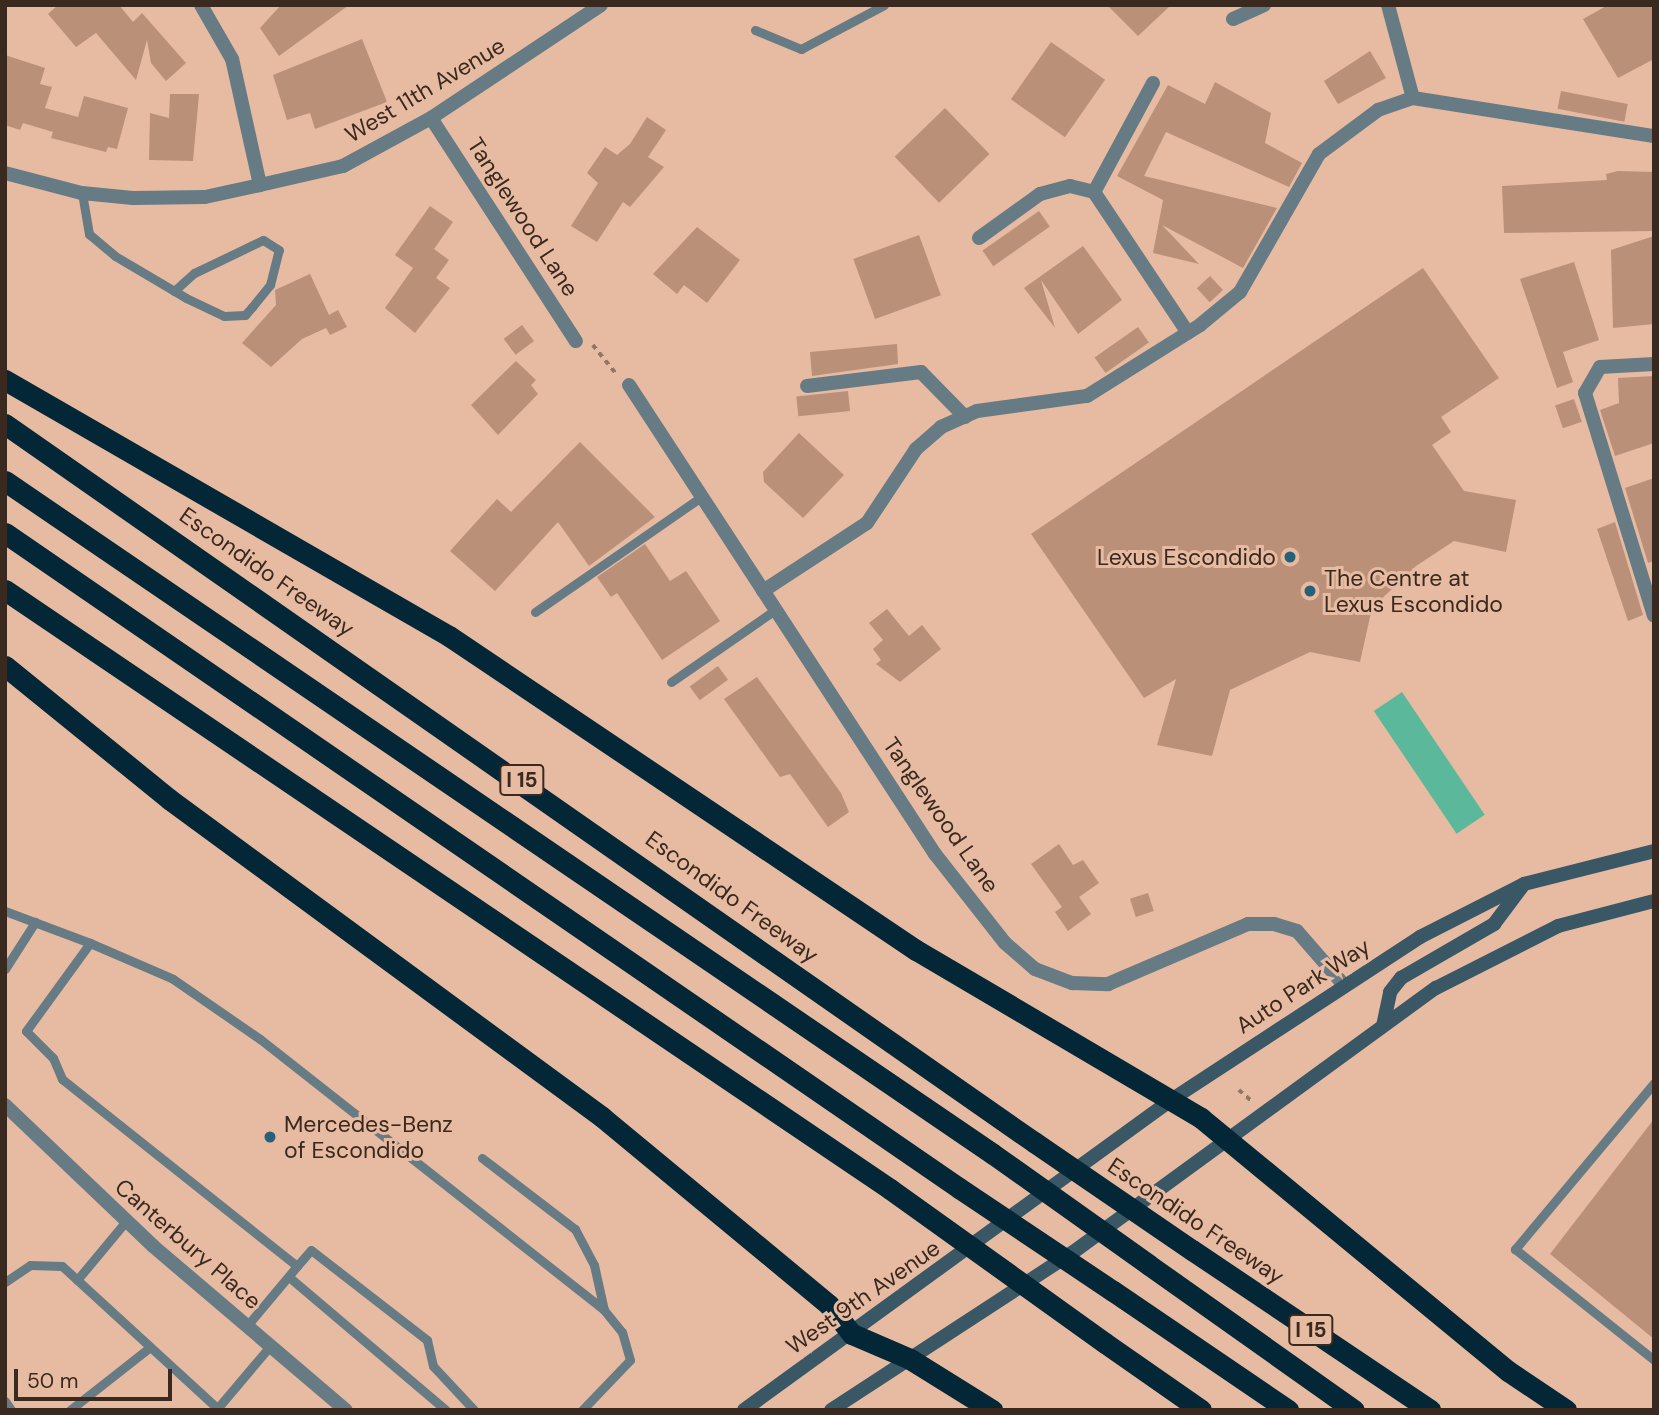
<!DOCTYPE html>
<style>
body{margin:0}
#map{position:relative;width:1659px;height:1415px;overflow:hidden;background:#e7bba2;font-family:"DM Sans",sans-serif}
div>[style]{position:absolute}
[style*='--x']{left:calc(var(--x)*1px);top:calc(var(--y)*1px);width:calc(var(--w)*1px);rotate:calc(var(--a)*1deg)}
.water>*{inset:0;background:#5cb89b;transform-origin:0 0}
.building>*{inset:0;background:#ba9078;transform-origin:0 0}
.path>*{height:3.5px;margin-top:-1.75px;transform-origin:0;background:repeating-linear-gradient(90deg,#947563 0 5px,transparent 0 10px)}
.service>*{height:9px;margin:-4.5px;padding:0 4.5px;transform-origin:4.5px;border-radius:4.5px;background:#677b85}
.minor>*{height:14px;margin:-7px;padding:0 7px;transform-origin:7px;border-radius:7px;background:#677b85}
.tertiary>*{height:14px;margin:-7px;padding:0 7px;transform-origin:7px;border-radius:7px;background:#677b85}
.secondary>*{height:14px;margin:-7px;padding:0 7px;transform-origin:7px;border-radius:7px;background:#3a5765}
.motorway>*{height:21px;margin:-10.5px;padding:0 10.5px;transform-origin:10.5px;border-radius:10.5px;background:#032736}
.motorway-bridge>*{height:21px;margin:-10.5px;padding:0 10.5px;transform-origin:10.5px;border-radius:10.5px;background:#032736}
.dots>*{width:19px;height:19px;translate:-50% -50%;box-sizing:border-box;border:4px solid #e7bba2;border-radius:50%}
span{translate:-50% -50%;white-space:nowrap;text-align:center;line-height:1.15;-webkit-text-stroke:6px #e7bba2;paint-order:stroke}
.shield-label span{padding:2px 5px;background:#e7bba2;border:2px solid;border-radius:5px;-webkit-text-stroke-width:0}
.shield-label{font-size:21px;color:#3a291f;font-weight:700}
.street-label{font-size:23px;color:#3a291f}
.poi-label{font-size:23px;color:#3a291f}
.right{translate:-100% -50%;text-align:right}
.left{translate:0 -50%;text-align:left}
.frame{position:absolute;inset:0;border:7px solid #3a291f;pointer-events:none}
.scale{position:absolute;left:14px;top:1369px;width:158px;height:32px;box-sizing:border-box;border:4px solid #3a291f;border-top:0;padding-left:9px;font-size:21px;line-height:24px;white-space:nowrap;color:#3a291f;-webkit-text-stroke:5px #e7bba2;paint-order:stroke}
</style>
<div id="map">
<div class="water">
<div style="left:1402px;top:692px;width:148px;height:34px;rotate:56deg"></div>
</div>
<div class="building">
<div style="clip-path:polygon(58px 5px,119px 5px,133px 22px,142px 13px,186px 63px,166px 81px,151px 63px,147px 40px,136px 80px,96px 33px,76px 47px,48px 14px)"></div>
<div style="clip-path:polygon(281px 5px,349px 5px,279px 56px,260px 28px)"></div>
<div style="clip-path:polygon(1107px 5px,1171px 5px,1138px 36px)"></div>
<div style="clip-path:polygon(1608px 5px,1654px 5px,1654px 59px,1618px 78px,1583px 19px)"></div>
<div style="clip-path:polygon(362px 39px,387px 102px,315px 129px,310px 113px,287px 120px,273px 75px)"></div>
<div style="left:1051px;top:42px;width:66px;height:70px;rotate:35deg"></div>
<div style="clip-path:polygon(1370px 51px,1386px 78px,1338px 104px,1324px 81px)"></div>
<div style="clip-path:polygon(5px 55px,45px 68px,40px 84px,52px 87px,45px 108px,78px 117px,84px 96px,128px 108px,117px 149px,108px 147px,106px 152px,51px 138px,53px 132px,23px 123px,20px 130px,5px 125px)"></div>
<div style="clip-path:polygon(1215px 82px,1271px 113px,1265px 143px,1302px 163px,1289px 187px,1166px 132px,1144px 176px,1277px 208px,1243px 268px,1162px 225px,1199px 264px,1153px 253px,1163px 200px,1117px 176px,1168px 85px,1205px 104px)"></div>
<div style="left:1561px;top:91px;width:68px;height:18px;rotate:11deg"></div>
<div style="clip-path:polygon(170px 94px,199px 94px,193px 161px,149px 160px,150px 113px,169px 118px)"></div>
<div style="left:945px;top:108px;width:64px;height:70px;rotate:46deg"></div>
<div style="clip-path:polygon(647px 117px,666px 130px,648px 157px,664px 167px,630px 207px,623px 202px,597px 242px,571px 226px,598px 183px,587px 173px,605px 147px,617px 155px,630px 144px)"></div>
<div style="clip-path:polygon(1618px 171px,1654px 172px,1654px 231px,1504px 233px,1502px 186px,1607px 180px,1606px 174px)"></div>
<div style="clip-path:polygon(430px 206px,453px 222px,434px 249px,449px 260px,436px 278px,450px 288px,415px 333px,385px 308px,413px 268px,395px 255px)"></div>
<div style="left:1039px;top:211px;width:19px;height:69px;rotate:55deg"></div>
<div style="clip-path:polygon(697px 227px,740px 260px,707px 303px,684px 285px,677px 294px,653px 274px)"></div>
<div style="left:919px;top:235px;width:64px;height:70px;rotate:70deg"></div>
<div style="clip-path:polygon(1654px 236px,1654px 324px,1613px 328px,1611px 250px)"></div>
<div style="clip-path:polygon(1083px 246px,1122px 300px,1078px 334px,1041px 280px,1055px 328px,1024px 288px)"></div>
<div style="clip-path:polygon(1574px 262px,1599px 340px,1563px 352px,1573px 382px,1557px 388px,1520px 279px)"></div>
<div style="clip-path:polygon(1423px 268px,1499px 378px,1441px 417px,1451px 432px,1432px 445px,1464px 491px,1516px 500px,1506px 552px,1454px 541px,1416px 566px,1372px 608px,1360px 662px,1310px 652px,1230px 690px,1212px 756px,1157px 745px,1176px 679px,1144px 698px,1031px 534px)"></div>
<div style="clip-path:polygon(310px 274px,329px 315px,338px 310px,347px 327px,330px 335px,326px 328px,302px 339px,271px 367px,242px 343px,276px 305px,275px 290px)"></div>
<div style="left:1210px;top:276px;width:19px;height:18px;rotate:47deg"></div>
<div style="left:522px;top:325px;width:20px;height:23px;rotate:53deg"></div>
<div style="left:1138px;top:327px;width:19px;height:53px;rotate:55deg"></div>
<div style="clip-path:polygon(897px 344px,898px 364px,812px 376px,810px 352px)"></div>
<div style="clip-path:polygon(516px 361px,536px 380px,531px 385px,538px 394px,498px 435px,471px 405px)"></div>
<div style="clip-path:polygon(1654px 376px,1654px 443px,1615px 456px,1600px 410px,1619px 403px,1618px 378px)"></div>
<div style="left:848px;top:391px;width:20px;height:52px;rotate:84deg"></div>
<div style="left:1574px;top:399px;width:24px;height:20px;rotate:71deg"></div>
<div style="clip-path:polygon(799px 433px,844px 475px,803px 518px,764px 482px,763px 472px)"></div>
<div style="clip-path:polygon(580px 442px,655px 517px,589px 566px,558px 522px,495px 591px,450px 551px,497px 499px,511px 512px)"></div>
<div style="clip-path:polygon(1654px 478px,1654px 561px,1648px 563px,1625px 488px)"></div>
<div style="clip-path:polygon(1615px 522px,1643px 615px,1628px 621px,1597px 529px)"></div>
<div style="clip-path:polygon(645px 544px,670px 581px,686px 571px,720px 621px,662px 660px,617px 593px,611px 597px,597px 577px)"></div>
<div style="clip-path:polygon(887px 609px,909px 636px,922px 625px,941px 649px,900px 682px,876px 664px,881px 660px,873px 649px,883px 640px,869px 623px)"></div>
<div style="left:718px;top:666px;width:17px;height:35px;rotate:54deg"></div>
<div style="clip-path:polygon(757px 677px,841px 793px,849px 812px,828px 827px,790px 774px,780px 777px,724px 699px)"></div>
<div style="clip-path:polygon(1059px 844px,1073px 865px,1083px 860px,1099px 883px,1079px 897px,1091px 914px,1068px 931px,1055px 912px,1062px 907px,1031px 864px)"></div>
<div style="left:1148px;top:893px;width:19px;height:19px;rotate:72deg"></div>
<div style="clip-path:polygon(1654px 1119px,1654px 1339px,1550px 1254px)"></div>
</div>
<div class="path">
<div style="--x:593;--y:345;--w:38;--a:51"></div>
<div style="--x:1239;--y:1090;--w:18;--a:41"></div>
</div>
<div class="service">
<div style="--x:755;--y:30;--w:50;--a:22.4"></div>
<div style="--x:801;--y:49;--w:94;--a:-27.9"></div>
<div style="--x:82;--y:193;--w:42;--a:80.3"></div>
<div style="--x:89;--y:234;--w:34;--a:40"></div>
<div style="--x:115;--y:256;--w:82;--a:30.6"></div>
<div style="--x:186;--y:298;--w:42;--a:25.3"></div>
<div style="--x:224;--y:316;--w:21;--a:-3"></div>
<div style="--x:245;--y:315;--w:11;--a:-49"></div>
<div style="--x:252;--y:307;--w:28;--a:-51"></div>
<div style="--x:270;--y:285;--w:36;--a:-76"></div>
<div style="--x:279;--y:250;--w:19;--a:-148"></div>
<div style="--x:263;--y:240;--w:76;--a:154.4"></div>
<div style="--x:194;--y:273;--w:27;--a:138"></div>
<div style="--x:535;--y:612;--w:202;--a:-34.7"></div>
<div style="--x:671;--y:682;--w:126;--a:-34.7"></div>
<div style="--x:5;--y:911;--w:91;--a:20.6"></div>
<div style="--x:5;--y:969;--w:56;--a:-57.4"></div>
<div style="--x:1654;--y:1083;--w:217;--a:129.9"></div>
<div style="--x:1515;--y:1249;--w:178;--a:38.6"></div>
<div style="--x:482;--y:1158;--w:117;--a:37.4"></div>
<div style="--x:575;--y:1229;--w:41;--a:62.2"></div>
<div style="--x:594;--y:1265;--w:46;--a:77.5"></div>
<div style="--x:297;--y:1266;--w:21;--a:-49"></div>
<div style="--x:311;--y:1250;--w:147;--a:37.8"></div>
<div style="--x:427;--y:1340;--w:27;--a:77"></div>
<div style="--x:433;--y:1366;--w:60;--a:47"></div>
<div style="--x:289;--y:1277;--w:206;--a:40.3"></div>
<div style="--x:77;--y:1280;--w:77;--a:-50.3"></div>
<div style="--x:5;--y:1282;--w:30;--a:-34"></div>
<div style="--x:30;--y:1265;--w:32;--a:2"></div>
<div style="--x:62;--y:1266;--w:213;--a:42.5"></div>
<div style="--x:246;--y:1327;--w:80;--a:-50.1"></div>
<div style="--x:297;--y:1266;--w:300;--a:-141.5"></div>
<div style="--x:62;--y:1079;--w:23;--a:-113"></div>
<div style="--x:53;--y:1058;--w:38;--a:-135"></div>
<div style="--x:26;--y:1031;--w:109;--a:-54"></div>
<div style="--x:90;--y:943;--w:90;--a:23.4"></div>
<div style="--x:173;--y:979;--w:106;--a:34.6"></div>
<div style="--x:260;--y:1039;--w:438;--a:38.2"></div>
<div style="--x:604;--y:1310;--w:28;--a:51"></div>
<div style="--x:622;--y:1332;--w:29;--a:74"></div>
<div style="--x:630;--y:1360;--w:69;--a:133.8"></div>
<div style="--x:5;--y:1401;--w:11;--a:56"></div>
<div style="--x:70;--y:1410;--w:102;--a:-38.2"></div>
<div style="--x:216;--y:1410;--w:84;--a:-49.8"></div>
</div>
<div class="minor">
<div style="--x:1388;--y:5;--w:96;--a:75"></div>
<div style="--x:1233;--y:19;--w:34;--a:-24"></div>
<div style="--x:1153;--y:83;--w:124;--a:118.4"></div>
<div style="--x:1094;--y:192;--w:169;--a:56.3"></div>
<div style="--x:431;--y:118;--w:266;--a:57"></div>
<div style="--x:5;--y:173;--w:80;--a:14.6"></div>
<div style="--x:82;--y:193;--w:51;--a:5.6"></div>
<div style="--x:133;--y:198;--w:72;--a:-0.8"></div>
<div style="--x:205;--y:197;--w:56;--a:-12.3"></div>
<div style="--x:260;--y:185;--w:129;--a:-102.5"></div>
<div style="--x:232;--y:59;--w:62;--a:-119.9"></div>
<div style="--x:979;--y:238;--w:75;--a:-35.8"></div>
<div style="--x:1040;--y:194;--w:31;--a:-15"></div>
<div style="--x:1070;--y:186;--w:25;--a:14"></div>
<div style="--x:1654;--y:364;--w:54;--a:176.8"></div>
<div style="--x:1600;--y:367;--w:30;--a:120"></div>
<div style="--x:1585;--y:393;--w:233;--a:72.8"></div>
<div style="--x:629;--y:385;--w:560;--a:56.88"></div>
<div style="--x:935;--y:854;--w:113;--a:51.8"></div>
<div style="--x:1005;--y:943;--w:40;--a:41"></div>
<div style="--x:1035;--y:969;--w:40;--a:21"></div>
<div style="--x:1072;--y:983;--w:36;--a:2"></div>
<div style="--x:1108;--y:984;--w:152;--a:-23.2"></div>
<div style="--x:1248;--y:924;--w:26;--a:0"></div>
<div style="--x:1274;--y:924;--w:24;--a:17"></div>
<div style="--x:1297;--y:931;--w:72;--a:49"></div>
<div style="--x:807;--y:386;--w:115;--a:-7"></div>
<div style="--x:921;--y:372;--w:63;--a:45.6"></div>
<div style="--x:763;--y:591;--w:124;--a:-33.2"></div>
<div style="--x:867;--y:523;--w:89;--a:-56.5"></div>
<div style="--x:916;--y:449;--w:33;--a:-41"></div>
<div style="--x:941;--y:427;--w:39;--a:-24"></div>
<div style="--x:977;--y:411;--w:111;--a:-7.8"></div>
<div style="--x:1087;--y:396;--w:133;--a:-32.1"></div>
<div style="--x:1200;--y:325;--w:52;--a:-39.5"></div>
<div style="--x:1240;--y:292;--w:159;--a:-60.2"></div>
<div style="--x:1319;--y:154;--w:74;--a:-36.7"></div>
<div style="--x:1378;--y:110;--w:37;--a:-19"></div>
<div style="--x:1413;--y:98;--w:244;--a:9"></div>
<div style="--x:5;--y:1105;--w:204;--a:43.6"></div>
<div style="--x:153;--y:1246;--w:253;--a:40.4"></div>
</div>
<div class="tertiary">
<div style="--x:260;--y:185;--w:85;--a:-12.9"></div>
<div style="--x:343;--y:166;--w:100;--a:-28.6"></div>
<div style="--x:431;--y:118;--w:204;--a:-33.6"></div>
</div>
<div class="secondary">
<div style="--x:1383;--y:1026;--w:35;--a:-78"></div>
<div style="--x:1390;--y:992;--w:18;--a:-52"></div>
<div style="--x:1401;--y:978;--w:108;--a:-30.1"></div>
<div style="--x:1494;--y:924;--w:50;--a:-53.1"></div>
<div style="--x:744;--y:1410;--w:528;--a:-35.98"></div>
<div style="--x:1171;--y:1100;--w:298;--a:-33.2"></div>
<div style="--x:1420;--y:937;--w:117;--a:-27"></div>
<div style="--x:1524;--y:884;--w:134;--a:-14.2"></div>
<div style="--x:831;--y:1410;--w:288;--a:-33.1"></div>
<div style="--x:1072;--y:1253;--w:450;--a:-36.1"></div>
<div style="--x:1436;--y:988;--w:137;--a:-26.9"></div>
<div style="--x:1558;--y:926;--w:99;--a:-14.6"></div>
</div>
<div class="motorway">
<div style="--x:5;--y:380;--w:513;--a:29.97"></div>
<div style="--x:449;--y:636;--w:563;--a:33.92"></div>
<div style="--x:916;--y:950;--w:331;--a:30.5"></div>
<div style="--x:1201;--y:1118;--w:398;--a:39.5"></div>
<div style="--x:1508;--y:1371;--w:70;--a:33.9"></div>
<div style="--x:5;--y:424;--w:1255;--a:34.91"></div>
<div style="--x:5;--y:481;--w:1195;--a:34.26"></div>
<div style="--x:5;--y:533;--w:1157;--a:34.47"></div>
<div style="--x:5;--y:590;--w:1069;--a:34.09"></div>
<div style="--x:5;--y:666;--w:211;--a:39"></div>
<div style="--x:169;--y:799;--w:537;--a:36.29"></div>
<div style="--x:602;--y:1117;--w:295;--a:39.6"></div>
<div style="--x:829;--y:1305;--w:37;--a:52"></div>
<div style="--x:852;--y:1334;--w:63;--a:23.3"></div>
<div style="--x:910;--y:1359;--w:97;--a:31.9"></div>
<div style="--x:1192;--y:1250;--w:287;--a:33.9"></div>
<div style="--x:1149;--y:1265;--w:251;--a:35.3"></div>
<div style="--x:1113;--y:1291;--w:212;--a:34.2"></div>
<div style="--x:1105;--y:1343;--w:117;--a:34.9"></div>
</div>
<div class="motorway-bridge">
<div style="--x:1034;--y:1142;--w:191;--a:34.4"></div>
<div style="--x:993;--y:1154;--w:191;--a:35.4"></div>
<div style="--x:959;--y:1188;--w:185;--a:33.8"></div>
<div style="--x:890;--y:1189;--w:264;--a:35.6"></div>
</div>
<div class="dots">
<div style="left:1290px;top:557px;background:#276079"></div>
<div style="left:1310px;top:591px;background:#276079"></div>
<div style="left:270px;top:1137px;background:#276079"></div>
</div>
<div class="shield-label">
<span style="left:522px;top:780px">I 15</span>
<span style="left:1311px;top:1330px">I 15</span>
</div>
<div class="street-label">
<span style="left:425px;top:90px;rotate:-31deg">West 11th Avenue</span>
<span style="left:523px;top:217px;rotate:57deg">Tanglewood Lane</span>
<span style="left:267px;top:572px;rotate:35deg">Escondido Freeway</span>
<span style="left:941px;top:815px;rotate:55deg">Tanglewood Lane</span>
<span style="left:732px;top:897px;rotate:36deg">Escondido Freeway</span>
<span style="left:1303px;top:986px;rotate:-33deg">Auto Park Way</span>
<span style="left:1196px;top:1221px;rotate:34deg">Escondido Freeway</span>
<span style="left:188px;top:1244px;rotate:41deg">Canterbury Place</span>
<span style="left:863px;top:1297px;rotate:-35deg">West 9th Avenue</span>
</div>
<div class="poi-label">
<span class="right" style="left:1276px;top:557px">Lexus Escondido</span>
<span class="left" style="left:1324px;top:591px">The Centre at<br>Lexus Escondido</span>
<span class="left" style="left:284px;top:1137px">Mercedes-Benz<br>of Escondido</span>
</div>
<div class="frame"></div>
<div class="scale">50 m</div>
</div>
